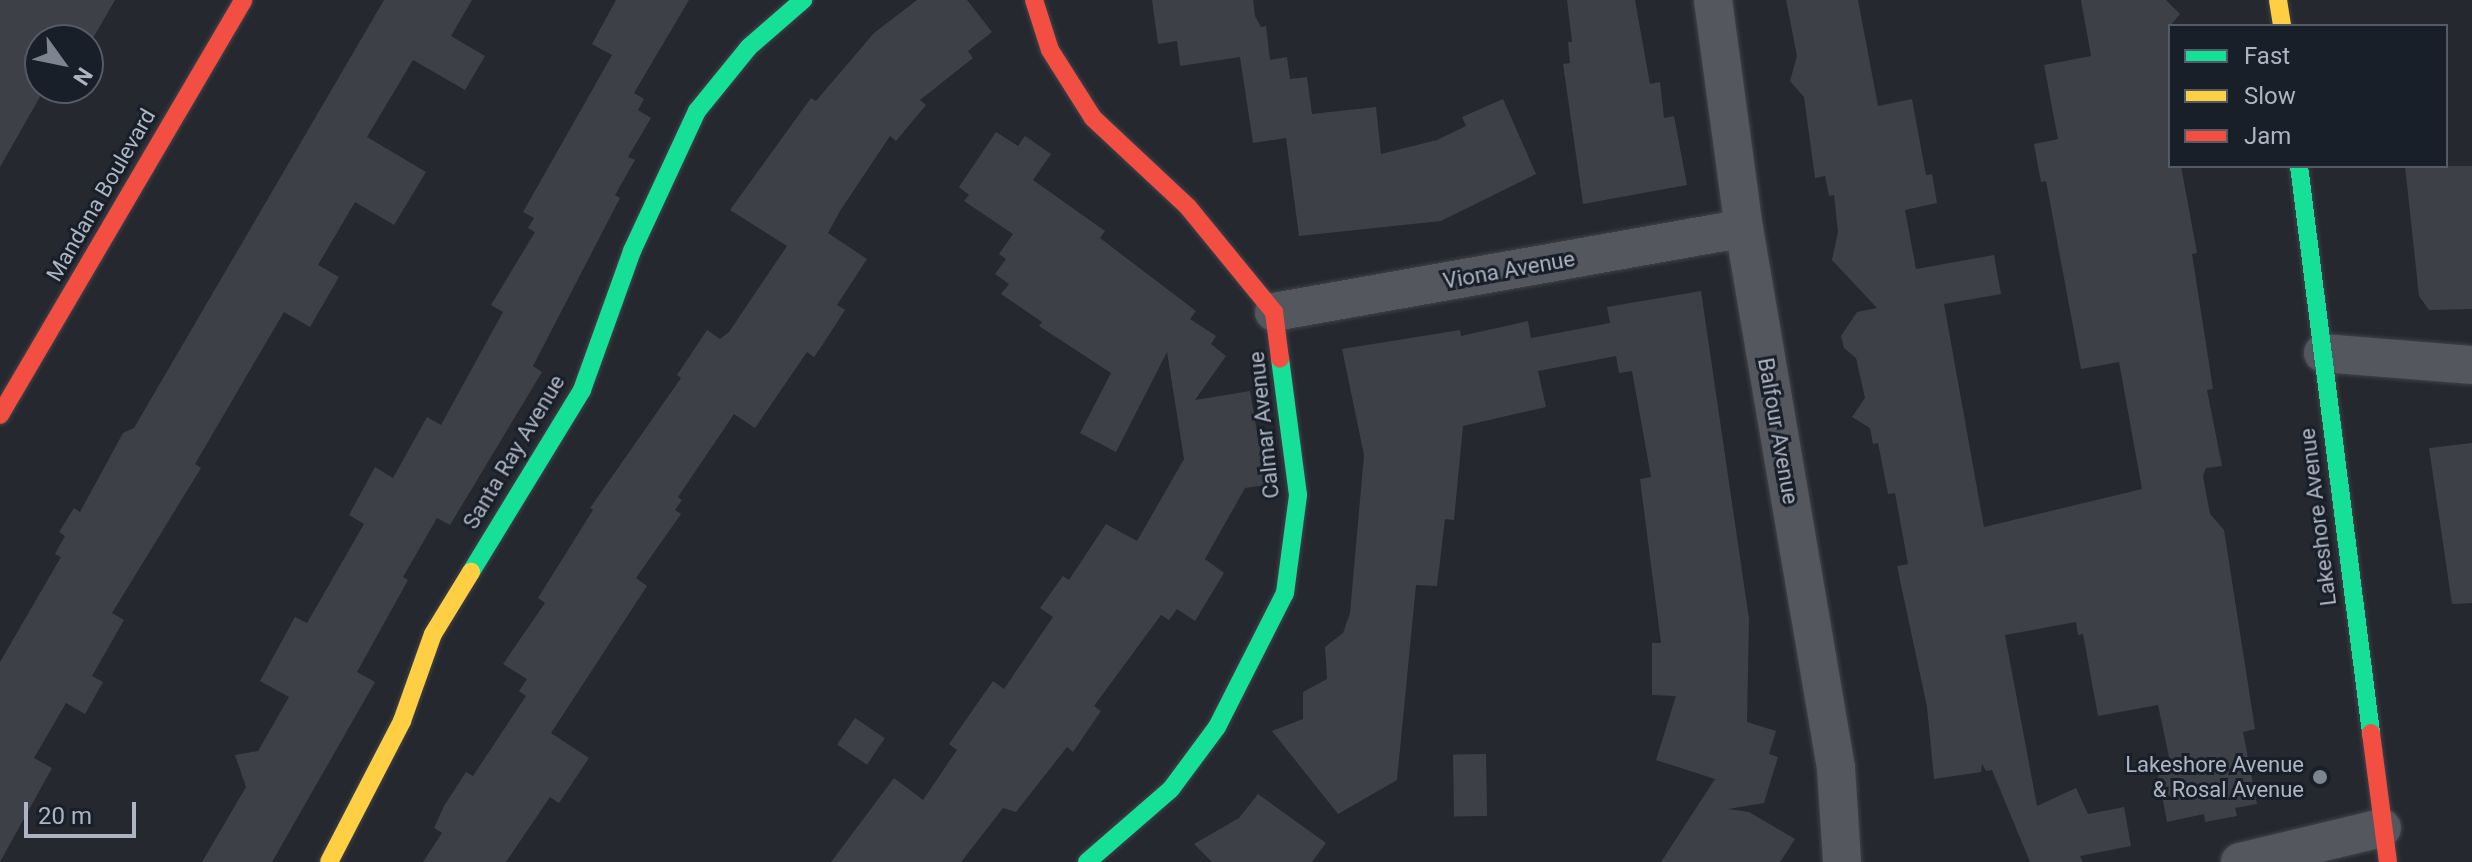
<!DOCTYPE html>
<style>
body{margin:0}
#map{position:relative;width:2472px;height:862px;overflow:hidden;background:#25282f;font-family:Roboto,sans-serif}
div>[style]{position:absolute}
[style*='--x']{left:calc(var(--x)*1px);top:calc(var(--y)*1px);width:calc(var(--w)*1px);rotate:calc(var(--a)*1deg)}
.building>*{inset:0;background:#3d4047;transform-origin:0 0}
.roads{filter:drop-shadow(0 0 2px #414349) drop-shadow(0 0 2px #414349)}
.street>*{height:38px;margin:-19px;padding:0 19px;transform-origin:19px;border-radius:19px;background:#54575e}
.fast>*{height:18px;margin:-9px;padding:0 9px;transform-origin:9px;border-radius:9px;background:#16e098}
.slow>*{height:18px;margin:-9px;padding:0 9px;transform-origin:9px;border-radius:9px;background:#ffcf43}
.jam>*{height:18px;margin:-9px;padding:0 9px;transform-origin:9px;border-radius:9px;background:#f24e42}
.dots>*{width:22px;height:22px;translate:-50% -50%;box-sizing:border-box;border:4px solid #191f29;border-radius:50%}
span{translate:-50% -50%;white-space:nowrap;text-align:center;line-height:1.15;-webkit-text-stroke:6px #191f29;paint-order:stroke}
.street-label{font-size:22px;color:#adb4c2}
.poi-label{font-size:22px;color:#adb4c2}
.right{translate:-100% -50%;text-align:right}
.legend{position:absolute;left:2168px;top:24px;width:280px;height:144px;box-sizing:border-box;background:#191f29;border:2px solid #545b66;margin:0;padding:10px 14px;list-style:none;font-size:24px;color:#adb4c2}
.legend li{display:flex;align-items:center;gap:16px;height:40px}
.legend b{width:40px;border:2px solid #545b66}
.north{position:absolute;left:24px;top:24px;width:80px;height:80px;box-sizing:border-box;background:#191f29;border:2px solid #545b66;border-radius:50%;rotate:123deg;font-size:22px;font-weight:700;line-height:32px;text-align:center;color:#adb4c2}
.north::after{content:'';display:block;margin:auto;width:28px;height:36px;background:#7d838f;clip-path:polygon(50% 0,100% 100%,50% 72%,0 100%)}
.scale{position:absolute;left:24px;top:802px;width:112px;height:36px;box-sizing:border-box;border:4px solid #adb4c2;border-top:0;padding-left:10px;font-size:24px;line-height:28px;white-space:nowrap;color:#adb4c2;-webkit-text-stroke:6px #191f29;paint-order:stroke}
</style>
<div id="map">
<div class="building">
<div style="clip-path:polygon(0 0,115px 0,92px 40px,40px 40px,40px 88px,45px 88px,0 167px)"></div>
<div style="clip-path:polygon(384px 0,472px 0,451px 36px,485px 56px,465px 90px,413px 60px,367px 137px,426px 172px,394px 225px,355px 202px,318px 265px,339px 277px,310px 327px,284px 312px,195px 464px,201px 468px,112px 613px,124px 620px,92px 676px,103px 682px,85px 714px,66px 703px,34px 758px,52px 768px,0 862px,0 662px,61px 557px,55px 554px,65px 536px,59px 532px,74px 508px,80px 512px,123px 433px,134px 428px)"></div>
<div style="clip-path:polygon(616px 0,689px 0,634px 93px,644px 99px,638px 110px,651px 118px,628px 157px,635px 160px,615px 195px,620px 198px,533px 366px,542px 372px,450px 525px,437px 518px,403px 577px,408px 580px,357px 672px,375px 682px,272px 862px,202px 862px,246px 787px,235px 755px,258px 751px,289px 697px,260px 681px,295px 617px,307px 623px,364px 524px,349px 515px,375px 467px,393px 478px,427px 417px,441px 425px,503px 312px,491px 305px,535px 232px,528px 228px,534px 218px,523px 212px,612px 55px,592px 44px)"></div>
<div style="clip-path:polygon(917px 0,967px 0,992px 32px,968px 51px,973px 58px,920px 100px,926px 105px,896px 141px,890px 136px,840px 211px,828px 233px,867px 259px,837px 305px,845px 310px,823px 344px,814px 357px,807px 352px,755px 428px,734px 414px,678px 497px,682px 500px,675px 510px,681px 514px,636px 578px,647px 586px,551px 733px,589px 758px,559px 803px,550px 797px,506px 862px,423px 862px,442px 833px,434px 828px,444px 806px,466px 772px,473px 776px,526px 696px,519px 691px,527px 679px,503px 664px,545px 603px,538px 598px,593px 510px,590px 508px,681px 378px,677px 375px,707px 330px,720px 339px,729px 332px,787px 246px,730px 210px,811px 98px,816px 101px,874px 33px)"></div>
<div style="clip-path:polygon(1152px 0,1253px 0,1255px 16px,1261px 27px,1266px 26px,1270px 60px,1287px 57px,1290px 79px,1307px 77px,1312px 114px,1376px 107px,1381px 154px,1437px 140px,1466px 126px,1462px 117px,1503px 99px,1536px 174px,1441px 221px,1299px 236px,1286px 138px,1253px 143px,1240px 57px,1180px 66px,1177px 41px,1158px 44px)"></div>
<div style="clip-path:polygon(1567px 0,1635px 0,1650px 84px,1660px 82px,1664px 118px,1674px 116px,1687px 185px,1583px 204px,1563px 64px,1570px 63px,1568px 42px,1572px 42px)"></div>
<div style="clip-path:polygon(1786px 0,1858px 0,1878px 106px,1912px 99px,1926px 175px,1932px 174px,1937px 203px,1905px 210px,1916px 269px,1994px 255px,2001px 294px,1944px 304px,1984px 527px,2142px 489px,2119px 362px,2081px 369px,2046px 181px,2041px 182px,2034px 144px,2058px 139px,2044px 65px,2091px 56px,2081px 0,2166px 0,2180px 14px,2170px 26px,2170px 166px,2181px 166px,2197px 253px,2192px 254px,2213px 389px,2207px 390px,2222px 466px,2206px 468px,2203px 476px,2210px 514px,2224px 530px,2255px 729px,2243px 732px,2257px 804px,2235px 808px,2237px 816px,2205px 822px,2204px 814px,2167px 822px,2158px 774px,2172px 771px,2158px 705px,2098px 716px,2083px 634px,2078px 635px,2076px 622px,2005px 635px,2037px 806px,2076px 788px,2088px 814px,2124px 807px,2131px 846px,2080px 856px,2083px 862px,2030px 862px,1992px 770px,1986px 771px,1982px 764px,1981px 772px,1934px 779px,1927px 707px,1897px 566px,1908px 564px,1895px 493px,1888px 494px,1878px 443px,1873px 444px,1870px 428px,1852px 417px,1865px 398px,1856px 358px,1844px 348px,1841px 336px,1857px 312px,1877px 308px,1832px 260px,1838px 232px,1834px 195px,1829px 196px,1825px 176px,1815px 178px,1804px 97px,1790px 81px,1797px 56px)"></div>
<div style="clip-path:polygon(996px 132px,1018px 146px,1025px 136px,1051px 154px,1033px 180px,1105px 231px,1100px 238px,1196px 311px,1190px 319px,1216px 336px,1211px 344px,1226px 356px,1195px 400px,1250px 391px,1266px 485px,1245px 488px,1205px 559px,1224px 573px,1195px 621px,1177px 609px,1169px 620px,1161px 615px,1094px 706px,1101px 711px,1073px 752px,1067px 747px,1016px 812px,1003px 808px,961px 862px,831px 862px,894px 778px,923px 800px,957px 750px,949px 744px,993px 681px,1004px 689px,1053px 617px,1040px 608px,1063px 576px,1069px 580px,1106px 524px,1137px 541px,1184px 459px,1167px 352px,1116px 452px,1080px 433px,1111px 373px,1039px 326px,1042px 322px,1001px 294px,1009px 284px,995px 274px,1006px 259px,999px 254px,1013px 234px,964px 201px,969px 195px,959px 187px)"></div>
<div style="clip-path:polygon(2405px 166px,2472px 166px,2472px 309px,2429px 310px,2419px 296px)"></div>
<div style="clip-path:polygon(1701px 291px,1749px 619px,1747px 722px,1776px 731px,1769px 754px,1778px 757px,1764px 803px,1728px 809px,1749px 812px,1795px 839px,1780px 862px,1661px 862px,1715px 779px,1656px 760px,1676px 696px,1652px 695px,1652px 643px,1661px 643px,1640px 479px,1651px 477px,1632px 371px,1619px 373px,1616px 356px,1538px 371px,1546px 407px,1463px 426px,1454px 520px,1445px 519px,1437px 586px,1416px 585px,1397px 780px,1338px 814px,1272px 731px,1303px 719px,1303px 692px,1327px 679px,1325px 647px,1343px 633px,1350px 613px,1364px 455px,1342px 349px,1460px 330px,1461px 336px,1528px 321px,1531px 338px,1610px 323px,1607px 307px)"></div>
<div style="clip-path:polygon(2472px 443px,2472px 603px,2452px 604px,2429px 448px)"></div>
<div style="left:855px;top:718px;width:36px;height:32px;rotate:34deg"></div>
<div style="left:1486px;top:754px;width:62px;height:33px;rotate:89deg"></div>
<div style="clip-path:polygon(1258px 794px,1326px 843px,1312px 862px,1212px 862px,1194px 844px,1239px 818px)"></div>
</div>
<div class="roads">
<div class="street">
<div style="--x:1713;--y:0;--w:230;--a:82.3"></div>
<div style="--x:1744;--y:228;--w:548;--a:80.33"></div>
<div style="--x:1836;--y:768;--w:94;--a:86.3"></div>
<div style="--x:1274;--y:312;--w:477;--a:-10.1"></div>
<div style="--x:2323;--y:353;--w:149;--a:4.6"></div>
<div style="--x:2240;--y:862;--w:146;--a:-13.5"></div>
</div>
<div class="fast">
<div style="--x:2299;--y:166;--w:572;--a:82.76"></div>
<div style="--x:471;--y:572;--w:213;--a:-58.6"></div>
<div style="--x:582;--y:390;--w:148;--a:-70.2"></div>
<div style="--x:632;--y:251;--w:154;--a:-65.1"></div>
<div style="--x:697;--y:111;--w:82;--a:-50.9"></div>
<div style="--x:749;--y:47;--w:72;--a:-41"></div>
<div style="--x:1087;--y:862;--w:111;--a:-41"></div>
<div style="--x:1171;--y:789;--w:77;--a:-53.4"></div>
<div style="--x:1217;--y:727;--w:150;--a:-63.1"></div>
<div style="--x:1285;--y:593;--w:99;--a:-82.4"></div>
<div style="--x:1298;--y:495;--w:137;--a:-97.5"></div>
</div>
<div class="slow">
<div style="--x:2278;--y:0;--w:26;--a:81"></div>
<div style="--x:329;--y:862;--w:159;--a:-62.6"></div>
<div style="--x:402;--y:721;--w:92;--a:-70.4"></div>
<div style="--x:433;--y:634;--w:73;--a:-58.5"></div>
</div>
<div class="jam">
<div style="--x:1034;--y:0;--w:52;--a:72.3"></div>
<div style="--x:1050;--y:50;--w:80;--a:57.7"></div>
<div style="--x:1093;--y:118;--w:130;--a:43.1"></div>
<div style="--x:1188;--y:207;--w:136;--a:50.7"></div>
<div style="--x:1274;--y:312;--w:47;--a:82.7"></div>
<div style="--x:0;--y:415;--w:481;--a:-59.6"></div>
<div style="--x:2371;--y:733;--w:130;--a:82.5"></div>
</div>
</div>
<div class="dots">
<div style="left:2320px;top:777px;background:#7d838f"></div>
</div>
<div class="street-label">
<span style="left:101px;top:195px;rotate:-60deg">Mandana Boulevard</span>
<span style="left:1509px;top:270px;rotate:-10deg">Viona Avenue</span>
<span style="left:1264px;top:425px;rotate:-96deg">Calmar Avenue</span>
<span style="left:1778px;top:431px;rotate:80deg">Balfour Avenue</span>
<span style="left:514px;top:452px;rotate:-59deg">Santa Ray Avenue</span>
<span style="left:2318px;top:517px;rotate:-97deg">Lakeshore Avenue</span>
</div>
<div class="poi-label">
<span class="right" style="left:2304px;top:777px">Lakeshore Avenue<br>&amp; Rosal Avenue</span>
</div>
<ul class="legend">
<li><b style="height:10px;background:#16e098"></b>Fast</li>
<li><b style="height:10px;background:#ffcf43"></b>Slow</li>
<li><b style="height:10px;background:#f24e42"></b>Jam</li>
</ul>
<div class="north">N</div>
<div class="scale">20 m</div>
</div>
